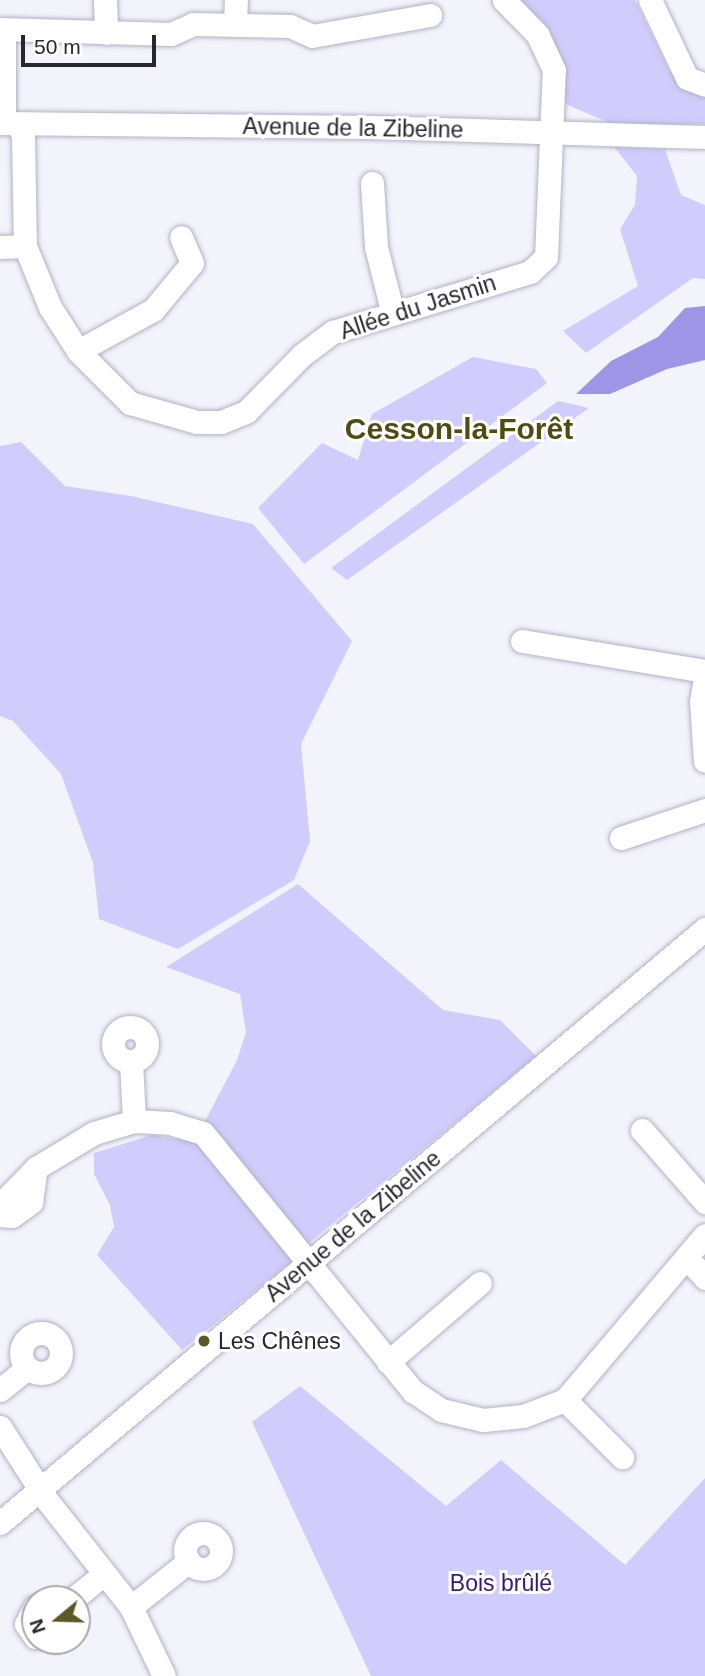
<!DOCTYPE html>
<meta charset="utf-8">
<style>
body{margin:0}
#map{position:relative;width:705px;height:1676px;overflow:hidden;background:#f3f3fb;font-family:Arial,sans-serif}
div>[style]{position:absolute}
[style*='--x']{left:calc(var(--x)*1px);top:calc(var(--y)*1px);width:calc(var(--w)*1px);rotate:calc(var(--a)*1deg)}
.green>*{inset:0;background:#d0ccfc}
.water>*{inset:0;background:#9f95e6}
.roads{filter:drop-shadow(0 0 2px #b2b1c6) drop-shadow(0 0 2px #b2b1c6)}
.minor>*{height:23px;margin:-11.5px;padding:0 11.5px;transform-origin:11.5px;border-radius:11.5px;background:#fff}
.minor>.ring{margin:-11.5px;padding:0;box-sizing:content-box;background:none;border:23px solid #fff;border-radius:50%}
.dots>*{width:19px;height:19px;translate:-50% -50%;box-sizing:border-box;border:4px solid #fff;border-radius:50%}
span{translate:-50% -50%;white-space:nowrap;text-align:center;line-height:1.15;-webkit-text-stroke:6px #fff;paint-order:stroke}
.street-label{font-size:23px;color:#28272f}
.poi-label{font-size:23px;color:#28272f}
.left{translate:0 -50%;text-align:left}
.park-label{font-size:23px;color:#361a79}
.district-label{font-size:30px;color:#4e4d0f;font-weight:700}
.north{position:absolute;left:21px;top:1585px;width:70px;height:70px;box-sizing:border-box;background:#fff;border:2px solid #a9a9ac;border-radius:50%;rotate:251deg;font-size:19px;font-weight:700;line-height:28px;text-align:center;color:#28272f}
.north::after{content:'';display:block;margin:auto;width:24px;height:32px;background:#5b5a27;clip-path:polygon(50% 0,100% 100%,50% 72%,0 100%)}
.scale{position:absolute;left:21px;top:35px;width:135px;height:32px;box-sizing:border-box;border:4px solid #28272f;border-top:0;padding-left:9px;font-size:21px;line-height:24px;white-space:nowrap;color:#28272f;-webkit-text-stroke:5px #fff;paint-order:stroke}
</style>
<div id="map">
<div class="green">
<div style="clip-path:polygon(513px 0,635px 0,669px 70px,705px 91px,705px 124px,615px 125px,565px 104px,559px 51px)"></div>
<div style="clip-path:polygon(614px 147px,665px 149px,681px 195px,705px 205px,705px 279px,693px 278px,586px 353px,563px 331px,638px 286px,620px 229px,635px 205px,637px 176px)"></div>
<div style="clip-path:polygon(473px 357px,536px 369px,547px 383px,304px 564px,258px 508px,322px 443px,358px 460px,372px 414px)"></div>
<div style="clip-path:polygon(558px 401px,589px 408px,347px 580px,331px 568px)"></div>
<div style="clip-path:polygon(21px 442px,65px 486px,131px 496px,253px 524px,352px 641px,301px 744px,310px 841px,294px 880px,178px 949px,99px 919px,93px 863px,61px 774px,13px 721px,0 716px,0 446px)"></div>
<div style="clip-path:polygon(298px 884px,443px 1010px,500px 1020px,536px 1056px,305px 1246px,203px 1125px,237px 1060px,246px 1032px,240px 994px,166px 967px)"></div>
<div style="clip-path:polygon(152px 1135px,195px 1142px,292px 1261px,182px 1350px,97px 1255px,114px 1227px,110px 1205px,94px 1174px,94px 1153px)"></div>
<div style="clip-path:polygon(300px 1386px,446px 1506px,501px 1460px,625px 1565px,705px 1478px,705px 1676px,371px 1676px,252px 1422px)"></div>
</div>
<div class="water">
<div style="clip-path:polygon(705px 306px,705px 360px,667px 369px,610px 394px,576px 394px,611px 361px,658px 337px,685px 308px)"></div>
</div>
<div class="roads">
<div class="minor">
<div style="--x:105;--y:0;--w:33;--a:88"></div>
<div style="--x:650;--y:0;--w:86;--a:64.6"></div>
<div style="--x:687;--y:78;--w:19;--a:21"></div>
<div style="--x:235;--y:25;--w:25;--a:-88"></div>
<div style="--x:0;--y:29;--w:171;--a:1.7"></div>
<div style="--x:171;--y:34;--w:24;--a:-24"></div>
<div style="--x:193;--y:24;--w:97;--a:1.2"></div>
<div style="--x:290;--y:26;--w:24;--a:24"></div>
<div style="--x:312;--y:36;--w:120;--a:-10.1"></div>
<div style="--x:0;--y:123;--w:371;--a:0.6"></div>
<div style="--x:371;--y:127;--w:334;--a:1.7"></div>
<div style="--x:4;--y:123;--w:92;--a:-90"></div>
<div style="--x:18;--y:124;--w:12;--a:66"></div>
<div style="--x:23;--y:135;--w:111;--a:89"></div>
<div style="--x:25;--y:246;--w:66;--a:67.7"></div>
<div style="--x:50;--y:307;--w:52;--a:57.5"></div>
<div style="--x:78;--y:351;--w:74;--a:45"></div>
<div style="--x:130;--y:403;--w:70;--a:15.8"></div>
<div style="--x:197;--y:422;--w:24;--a:0"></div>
<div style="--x:221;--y:422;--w:27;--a:-22"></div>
<div style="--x:246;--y:412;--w:80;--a:-45.5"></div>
<div style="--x:302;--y:355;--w:39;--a:-37"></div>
<div style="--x:333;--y:332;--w:206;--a:-16.9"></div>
<div style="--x:530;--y:272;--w:22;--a:-43"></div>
<div style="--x:546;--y:257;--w:187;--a:-87.6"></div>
<div style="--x:554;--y:70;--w:38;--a:-115"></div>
<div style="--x:538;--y:35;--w:49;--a:-134.2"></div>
<div style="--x:372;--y:183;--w:64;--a:86.4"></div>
<div style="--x:376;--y:247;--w:69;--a:75.8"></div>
<div style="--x:0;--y:247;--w:25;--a:-2"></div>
<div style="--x:78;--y:351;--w:85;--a:-28.7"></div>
<div style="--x:153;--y:310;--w:61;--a:-50.3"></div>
<div style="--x:192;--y:263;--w:28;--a:-113"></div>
<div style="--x:522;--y:641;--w:185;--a:9.3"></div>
<div style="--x:705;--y:677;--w:24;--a:99"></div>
<div style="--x:701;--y:701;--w:60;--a:86.2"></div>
<div style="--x:621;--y:838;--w:89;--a:-18.4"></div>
<div class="ring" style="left:113px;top:1027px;width:11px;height:11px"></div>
<div style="--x:131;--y:1061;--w:60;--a:87.1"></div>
<div style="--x:642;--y:1130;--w:96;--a:48.8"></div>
<div style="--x:0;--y:1205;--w:52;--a:-45.8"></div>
<div style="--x:36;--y:1168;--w:68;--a:-31.1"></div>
<div style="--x:94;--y:1133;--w:42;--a:-16.7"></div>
<div style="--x:134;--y:1121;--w:36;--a:3"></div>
<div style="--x:170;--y:1123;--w:34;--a:17"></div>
<div style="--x:203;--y:1133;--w:333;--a:50.9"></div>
<div style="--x:413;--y:1391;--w:34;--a:34"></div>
<div style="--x:441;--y:1410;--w:43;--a:13.4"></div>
<div style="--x:483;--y:1420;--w:40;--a:-5.7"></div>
<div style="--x:523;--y:1416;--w:45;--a:-20.9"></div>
<div style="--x:565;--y:1400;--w:216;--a:-49.7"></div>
<div style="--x:0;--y:1215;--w:12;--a:5"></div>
<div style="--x:12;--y:1216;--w:24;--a:-36"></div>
<div style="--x:31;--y:1202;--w:34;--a:-82"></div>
<div style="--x:687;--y:1258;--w:27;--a:48"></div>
<div class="ring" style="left:21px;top:1333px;width:17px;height:17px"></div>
<div style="--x:388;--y:1362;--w:121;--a:-40.7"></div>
<div style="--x:0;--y:1390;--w:35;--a:-39"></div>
<div style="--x:565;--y:1400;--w:81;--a:45"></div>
<div style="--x:0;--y:1427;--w:85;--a:57.4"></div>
<div style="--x:46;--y:1499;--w:137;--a:51.8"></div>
<div style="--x:131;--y:1607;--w:76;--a:64.4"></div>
<div style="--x:0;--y:1523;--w:922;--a:-40.12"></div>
<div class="ring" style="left:185px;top:1533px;width:13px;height:13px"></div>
<div style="--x:73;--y:1599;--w:38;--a:-39"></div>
<div style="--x:35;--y:1607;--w:19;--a:118"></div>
<div style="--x:26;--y:1624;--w:16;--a:55"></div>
<div style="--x:131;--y:1607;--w:74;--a:-38.4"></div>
</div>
</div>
<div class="dots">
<div style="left:204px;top:1341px;background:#5b5a27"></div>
</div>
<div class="street-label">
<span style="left:353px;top:128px;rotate:1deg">Avenue de la Zibeline</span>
<span style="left:418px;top:307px;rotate:-18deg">Allée du Jasmin</span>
<span style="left:353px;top:1226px;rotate:-40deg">Avenue de la Zibeline</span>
</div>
<div class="poi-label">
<span class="left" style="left:218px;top:1341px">Les Chênes</span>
</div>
<div class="park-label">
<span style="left:501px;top:1583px">Bois brûlé</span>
</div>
<div class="district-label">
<span style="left:459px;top:429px">Cesson-la-Forêt</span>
</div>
<div class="north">N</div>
<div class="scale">50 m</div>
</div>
